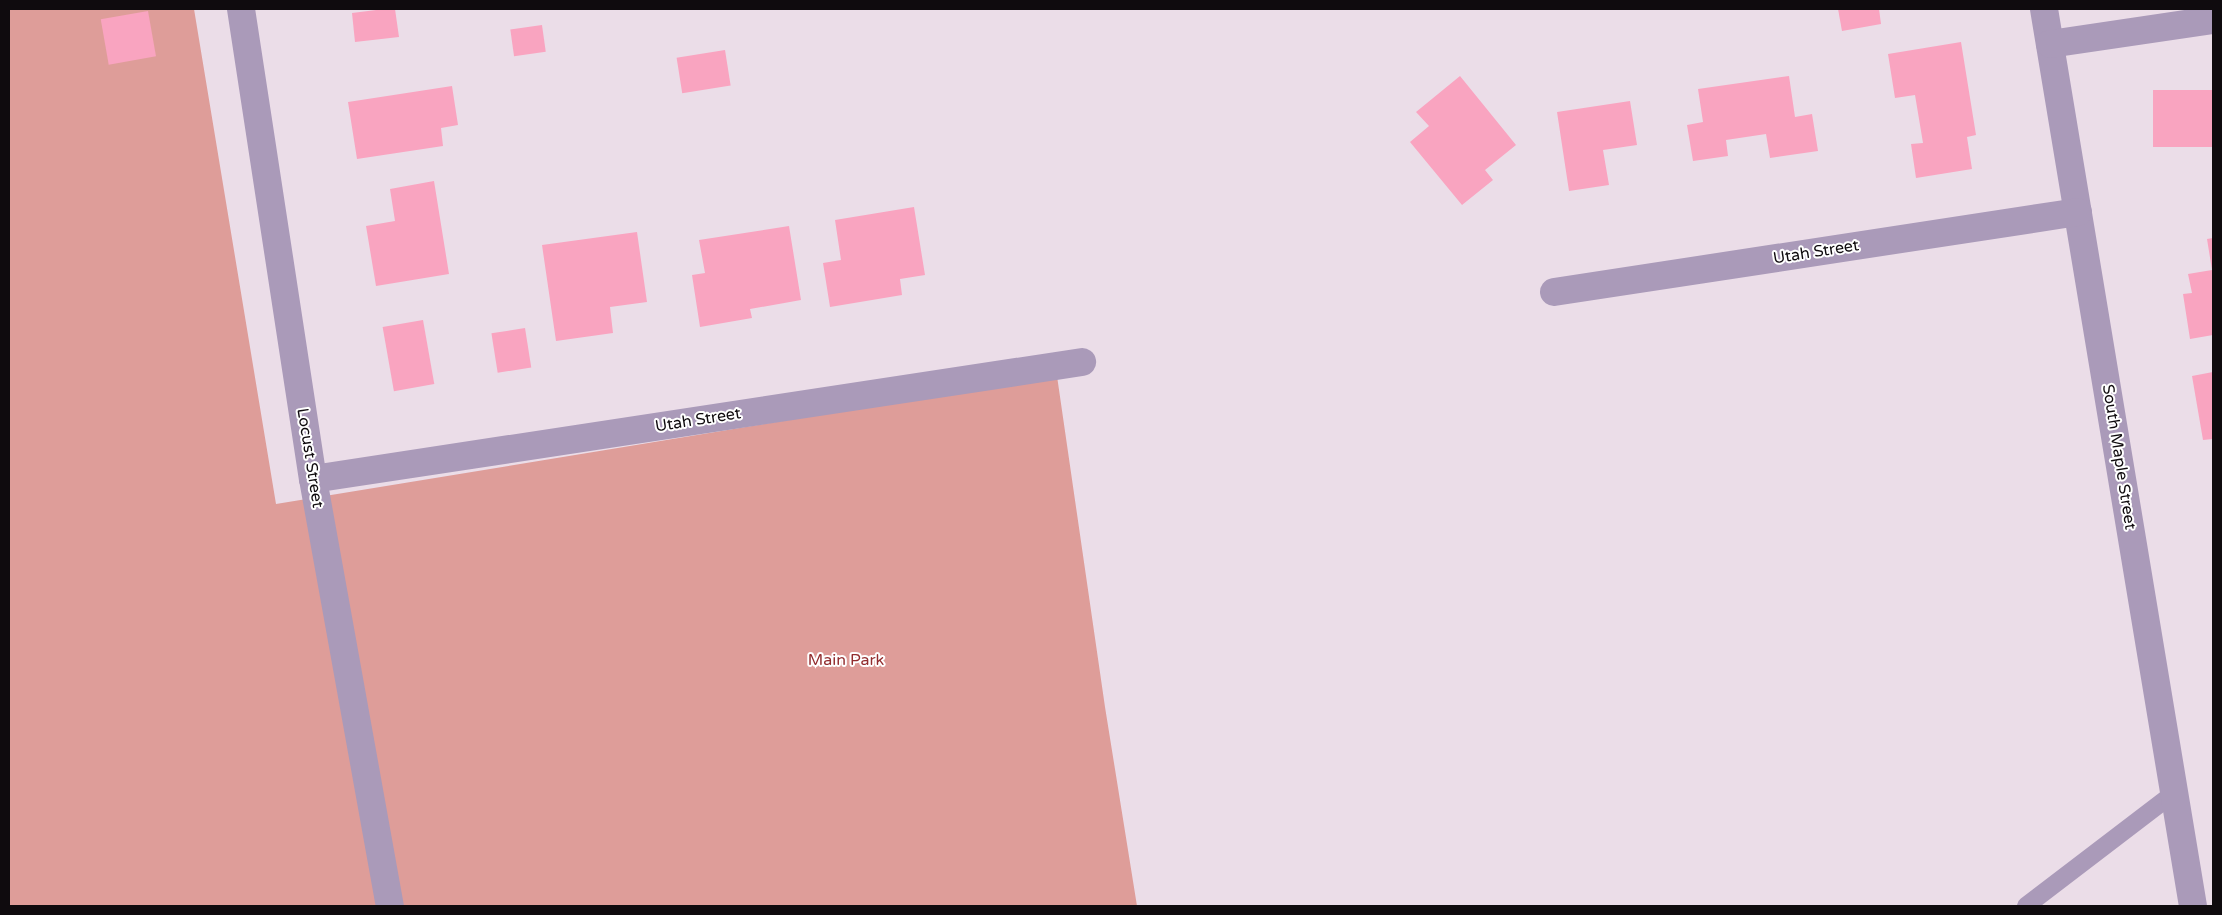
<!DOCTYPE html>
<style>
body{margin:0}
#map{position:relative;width:2222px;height:915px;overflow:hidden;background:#ebdde8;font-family:"Varela Round",sans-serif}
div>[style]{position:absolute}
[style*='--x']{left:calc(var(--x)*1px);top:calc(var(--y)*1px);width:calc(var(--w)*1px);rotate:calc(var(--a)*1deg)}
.green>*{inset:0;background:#de9d99}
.building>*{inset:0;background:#f9a4c0;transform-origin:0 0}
.service>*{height:18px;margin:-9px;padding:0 9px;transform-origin:9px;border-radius:9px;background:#aa9ab9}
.minor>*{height:28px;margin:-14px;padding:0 14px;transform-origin:14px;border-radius:14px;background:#aa9ab9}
span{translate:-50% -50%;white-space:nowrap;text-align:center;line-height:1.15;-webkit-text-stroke:4px #fff;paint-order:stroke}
.street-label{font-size:16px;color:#0f0b0e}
.park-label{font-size:16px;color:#922d2f}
.frame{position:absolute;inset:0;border:10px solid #0f0b0e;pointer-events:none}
</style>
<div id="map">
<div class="green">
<div style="clip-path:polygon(9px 9px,194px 9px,276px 504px,1057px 376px,1105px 707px,1137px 906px,9px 906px)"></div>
</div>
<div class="building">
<div style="clip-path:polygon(384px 9px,395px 9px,399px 37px,355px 42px,352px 13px)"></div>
<div style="clip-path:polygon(1838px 9px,1879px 9px,1881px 24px,1842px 31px)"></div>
<div style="left:148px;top:11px;width:46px;height:48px;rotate:80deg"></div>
<div style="left:542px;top:25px;width:27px;height:32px;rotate:82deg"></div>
<div style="clip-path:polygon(1961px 42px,1976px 135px,1967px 137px,1972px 169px,1916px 178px,1911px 144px,1923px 143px,1915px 95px,1895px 98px,1888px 54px)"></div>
<div style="left:725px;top:50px;width:36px;height:49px;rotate:81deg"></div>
<div style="clip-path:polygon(1460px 76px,1516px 145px,1485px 170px,1493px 180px,1462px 205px,1410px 142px,1429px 126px,1416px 112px)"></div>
<div style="clip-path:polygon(1789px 76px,1795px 117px,1812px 114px,1818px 151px,1770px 158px,1766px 134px,1726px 140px,1728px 156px,1693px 161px,1687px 125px,1703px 122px,1698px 89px)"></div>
<div style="clip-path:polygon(452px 86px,458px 125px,441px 128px,443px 146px,357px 159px,348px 102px)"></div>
<div style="left:2213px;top:90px;width:57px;height:60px;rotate:90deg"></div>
<div style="clip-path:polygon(1630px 101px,1637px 145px,1603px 150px,1609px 185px,1569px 191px,1557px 112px)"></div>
<div style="clip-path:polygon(434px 181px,449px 274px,376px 286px,366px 226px,395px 221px,390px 189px)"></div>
<div style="clip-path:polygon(914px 207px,925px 275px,900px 279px,902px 295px,830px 307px,823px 263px,841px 260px,835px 220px)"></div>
<div style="clip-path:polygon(789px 226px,801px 300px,750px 309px,752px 318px,700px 327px,692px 275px,705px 273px,699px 240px)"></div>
<div style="clip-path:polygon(637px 232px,647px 302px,610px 307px,613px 333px,556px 341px,542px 245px)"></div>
<div style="clip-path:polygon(2213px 238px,2213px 335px,2190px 339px,2183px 294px,2192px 293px,2188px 274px,2212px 270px,2207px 239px)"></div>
<div style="left:423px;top:320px;width:65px;height:41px;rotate:80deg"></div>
<div style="left:525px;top:328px;width:40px;height:34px;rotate:81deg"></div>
<div style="clip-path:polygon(2213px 372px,2213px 439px,2203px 440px,2192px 376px)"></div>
</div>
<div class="service">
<div style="--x:2026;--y:906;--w:186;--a:-37.4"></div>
</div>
<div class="minor">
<div style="--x:241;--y:9;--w:475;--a:81.3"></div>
<div style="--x:313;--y:479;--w:434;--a:79.8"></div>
<div style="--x:2044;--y:9;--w:909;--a:80.57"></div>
<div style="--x:2050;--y:44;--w:165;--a:-8.4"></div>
<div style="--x:1554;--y:292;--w:530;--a:-8.68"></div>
<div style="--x:313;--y:479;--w:778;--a:-8.65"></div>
</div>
<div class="street-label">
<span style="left:1816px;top:252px;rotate:-9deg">Utah Street</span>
<span style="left:698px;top:420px;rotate:-9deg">Utah Street</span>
<span style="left:2119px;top:457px;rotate:81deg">South Maple Street</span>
<span style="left:310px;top:458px;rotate:81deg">Locust Street</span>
</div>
<div class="park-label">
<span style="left:846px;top:660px">Main Park</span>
</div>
<div class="frame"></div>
</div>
